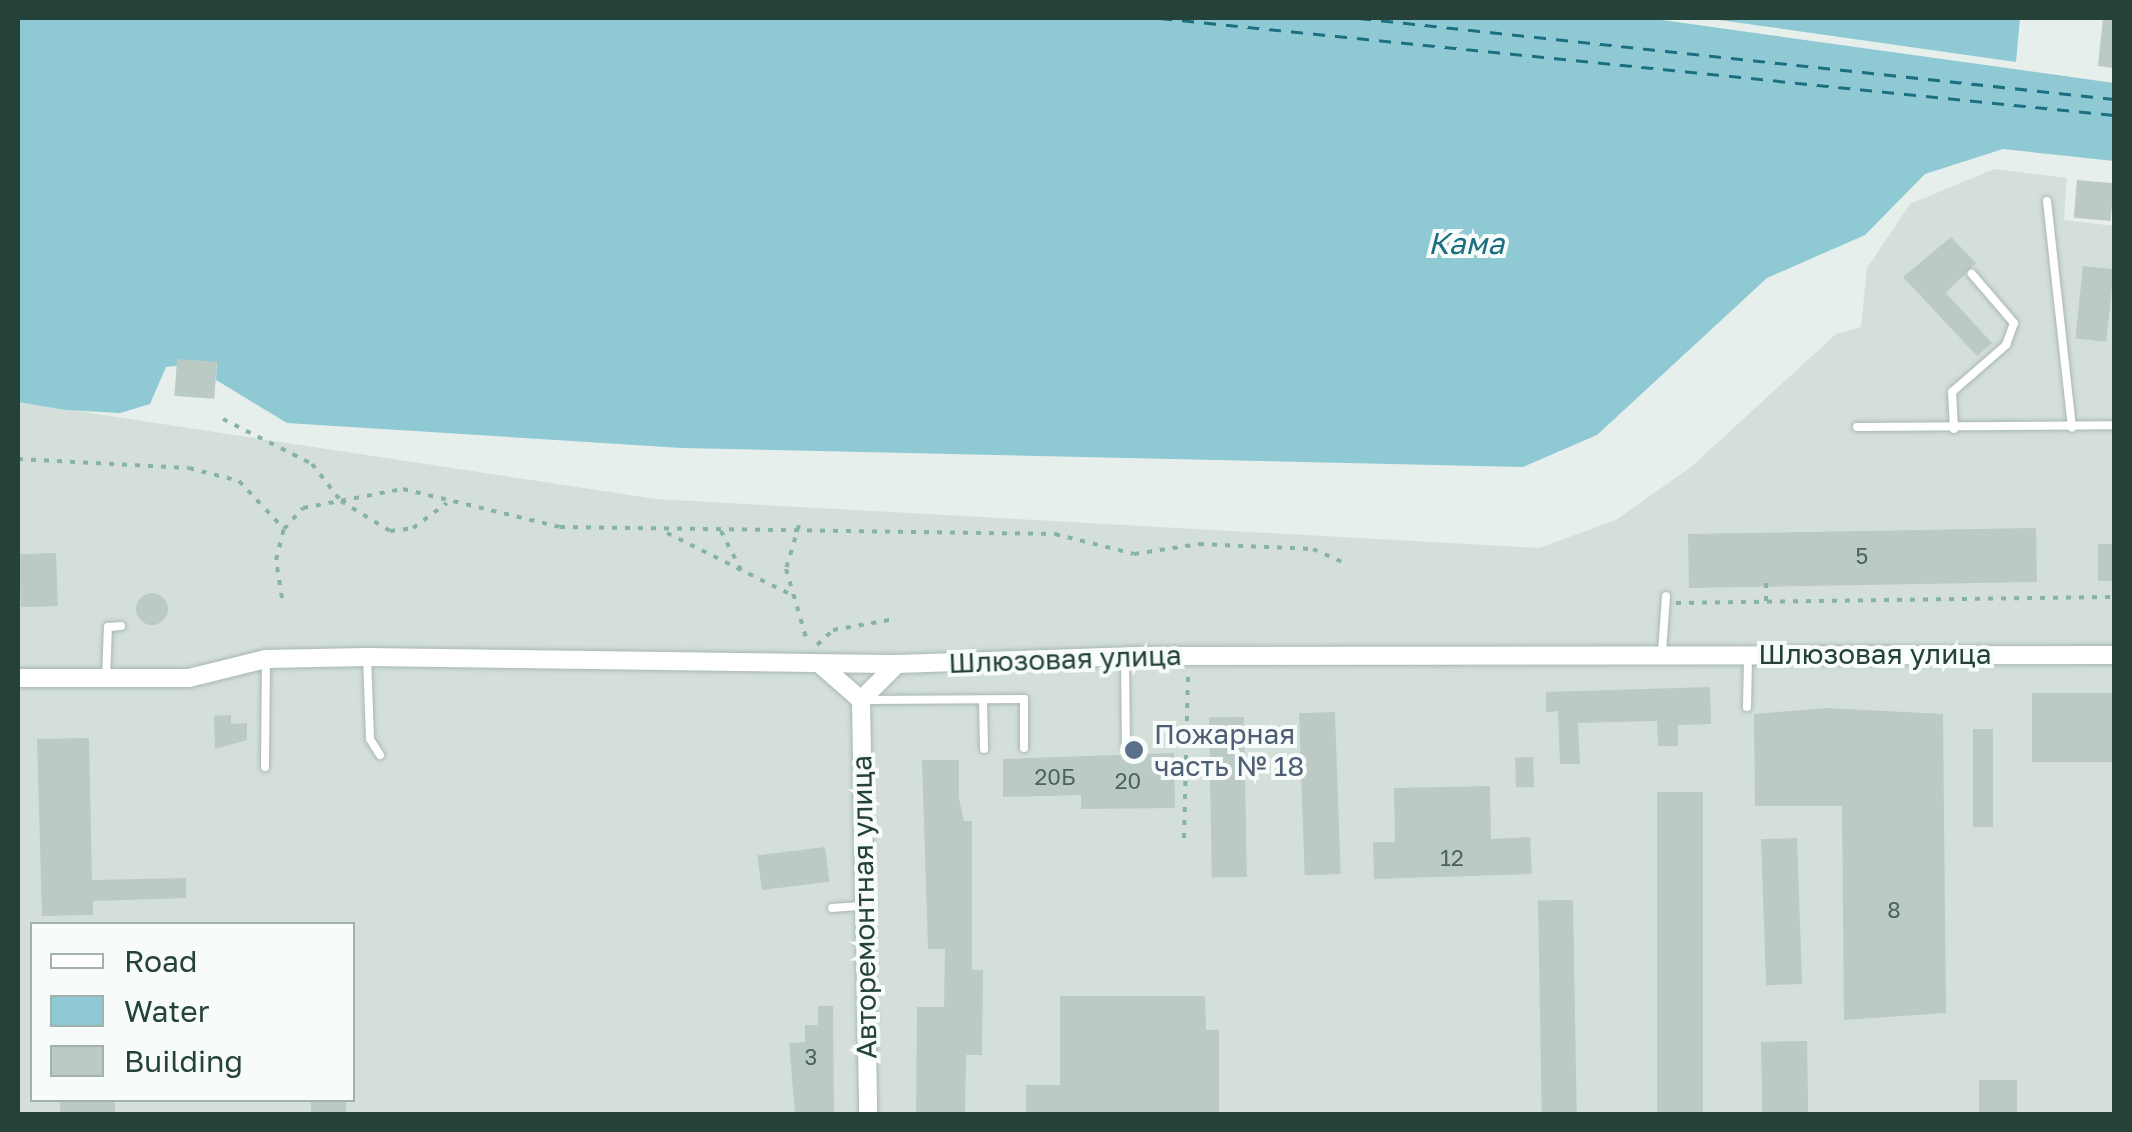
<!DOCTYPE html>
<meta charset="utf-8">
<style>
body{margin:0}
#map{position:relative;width:2132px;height:1132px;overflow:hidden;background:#e6efeb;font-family:"Golos Text",sans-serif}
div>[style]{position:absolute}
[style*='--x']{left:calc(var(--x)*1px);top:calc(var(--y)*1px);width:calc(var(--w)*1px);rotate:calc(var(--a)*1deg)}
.built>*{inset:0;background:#d4dfda}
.water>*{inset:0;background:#8ec9d4}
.ferry>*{height:2.5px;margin-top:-1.25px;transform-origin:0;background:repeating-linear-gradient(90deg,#1c6f80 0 12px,transparent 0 22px)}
.building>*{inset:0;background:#bbcac4;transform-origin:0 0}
.round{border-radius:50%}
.path>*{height:4px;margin-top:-2px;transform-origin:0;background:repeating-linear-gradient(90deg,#86b3a5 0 5px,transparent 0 13px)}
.roads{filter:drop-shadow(0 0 2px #a8b8b2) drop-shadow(0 0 2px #a8b8b2)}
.service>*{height:8px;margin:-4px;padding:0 4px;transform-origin:4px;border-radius:4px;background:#fff}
.tertiary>*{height:18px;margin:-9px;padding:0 9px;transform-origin:9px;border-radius:9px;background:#fff}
.dots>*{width:28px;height:28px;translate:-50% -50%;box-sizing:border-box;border:5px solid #f7fbf9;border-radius:50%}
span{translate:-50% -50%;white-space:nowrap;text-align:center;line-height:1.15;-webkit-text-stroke:8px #f7fbf9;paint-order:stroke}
.number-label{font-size:22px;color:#4a645c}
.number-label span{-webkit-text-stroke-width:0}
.street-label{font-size:28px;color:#24423a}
.service-label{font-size:28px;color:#4e5e75}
.left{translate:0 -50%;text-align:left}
.water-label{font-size:30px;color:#1c6f80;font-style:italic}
.frame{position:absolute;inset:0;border:20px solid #24423a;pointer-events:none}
.legend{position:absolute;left:30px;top:922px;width:325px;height:180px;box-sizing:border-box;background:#f7fbf9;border:2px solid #a3b1ad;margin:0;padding:12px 18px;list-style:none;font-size:30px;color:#24423a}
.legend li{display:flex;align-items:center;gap:20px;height:50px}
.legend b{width:50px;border:2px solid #a3b1ad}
</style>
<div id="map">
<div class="built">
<div style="clip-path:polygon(evenodd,1994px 169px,2067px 178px,2064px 220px,2114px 226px,2114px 1114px,18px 1114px,18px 402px,656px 499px,1539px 548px,1616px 520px,1691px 467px,1836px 334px,1861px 327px,1867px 268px,1910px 204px,1994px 169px,32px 924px,352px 924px,352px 1100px,32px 1100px,32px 924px)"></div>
</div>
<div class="water">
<div style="clip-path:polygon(18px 18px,1648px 18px,2114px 83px,2114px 161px,2003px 149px,1925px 174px,1865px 235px,1767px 278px,1597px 435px,1523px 467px,682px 448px,287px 423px,216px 380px,217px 362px,166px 367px,150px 404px,120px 413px,66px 410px,18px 402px)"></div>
<div style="clip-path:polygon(1705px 18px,2020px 18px,2016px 62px)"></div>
</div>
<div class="ferry">
<div style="--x:1160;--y:18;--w:959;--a:5.81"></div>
<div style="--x:1359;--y:18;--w:759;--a:6.12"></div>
</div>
<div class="building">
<div style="clip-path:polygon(2103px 18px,2114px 18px,2114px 68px,2098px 66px)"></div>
<div style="left:2077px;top:180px;width:37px;height:38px;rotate:5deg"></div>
<div style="clip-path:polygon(1951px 237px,1976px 263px,1946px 293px,1992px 343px,1977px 356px,1903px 277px)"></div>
<div style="left:2083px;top:266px;width:31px;height:73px;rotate:6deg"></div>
<div style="left:177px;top:359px;width:40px;height:37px;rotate:4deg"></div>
<div style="left:2036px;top:528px;width:54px;height:348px;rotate:89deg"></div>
<div style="left:2098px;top:544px;width:16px;height:37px"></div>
<div style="left:56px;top:553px;width:53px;height:37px;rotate:88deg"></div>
<div class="round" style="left:136px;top:593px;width:32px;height:32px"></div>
<div style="clip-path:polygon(1710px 687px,1711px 724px,1678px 725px,1678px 746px,1658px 746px,1657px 721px,1578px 723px,1580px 764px,1560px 764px,1558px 711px,1546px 712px,1546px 692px)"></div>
<div style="left:2114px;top:693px;width:69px;height:82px;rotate:90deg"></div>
<div style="clip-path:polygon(1827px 708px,1943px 714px,1946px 1013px,1844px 1020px,1842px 806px,1755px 806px,1754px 714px)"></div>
<div style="left:1335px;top:712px;width:162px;height:36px;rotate:88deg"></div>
<div style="clip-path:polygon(231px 715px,231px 724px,247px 723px,247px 740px,215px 749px,214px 716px)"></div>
<div style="left:1244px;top:717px;width:160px;height:35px;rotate:89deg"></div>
<div style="left:1973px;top:729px;width:20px;height:98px"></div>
<div style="clip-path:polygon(89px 738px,92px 880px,186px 878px,186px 898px,93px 901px,93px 915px,42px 916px,37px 739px)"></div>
<div style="clip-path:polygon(1174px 753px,1175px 808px,1081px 809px,1081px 795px,1003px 797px,1003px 759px)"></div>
<div style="left:1533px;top:757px;width:30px;height:18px;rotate:88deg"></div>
<div style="clip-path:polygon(922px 760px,959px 760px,959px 799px,964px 821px,972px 821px,972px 970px,983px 970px,982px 1055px,966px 1055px,965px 1114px,916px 1114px,917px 1007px,944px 1007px,945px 949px,928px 949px)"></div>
<div style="clip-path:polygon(1490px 786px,1491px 839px,1530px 837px,1532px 874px,1374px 879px,1373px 842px,1395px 842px,1394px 788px)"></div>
<div style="left:1657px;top:792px;width:46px;height:322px"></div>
<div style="left:1797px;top:838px;width:146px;height:36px;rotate:88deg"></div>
<div style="left:825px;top:847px;width:35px;height:68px;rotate:83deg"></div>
<div style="left:1573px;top:900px;width:214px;height:35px;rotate:89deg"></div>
<div style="clip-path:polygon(1060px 996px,1205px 996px,1206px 1030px,1219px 1030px,1219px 1114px,1026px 1114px,1026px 1085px,1060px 1085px)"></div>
<div style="clip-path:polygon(818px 1006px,833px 1006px,834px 1114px,795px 1114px,789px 1043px,805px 1042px,805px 1025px,818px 1025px)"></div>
<div style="left:1807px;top:1041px;width:73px;height:46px;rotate:89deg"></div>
<div style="left:2017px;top:1080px;width:34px;height:38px;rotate:90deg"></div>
<div style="left:60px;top:1100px;width:55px;height:14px"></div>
<div style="left:311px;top:1100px;width:35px;height:14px"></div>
</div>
<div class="path">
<div style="--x:223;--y:419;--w:100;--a:26.8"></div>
<div style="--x:312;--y:464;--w:47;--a:51.9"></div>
<div style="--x:341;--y:501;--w:57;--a:31.5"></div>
<div style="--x:390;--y:531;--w:23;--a:-7"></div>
<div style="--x:413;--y:528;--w:42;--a:-36.3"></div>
<div style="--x:18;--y:459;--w:171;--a:3"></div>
<div style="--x:189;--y:468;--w:52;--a:14.6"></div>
<div style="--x:239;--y:481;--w:66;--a:46.8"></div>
<div style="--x:799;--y:525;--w:46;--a:106.5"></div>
<div style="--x:786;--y:569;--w:78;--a:73.7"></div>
<div style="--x:721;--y:531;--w:51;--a:62.9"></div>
<div style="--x:667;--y:533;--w:135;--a:26.4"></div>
<div style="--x:1766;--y:583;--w:20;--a:90"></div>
<div style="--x:282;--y:598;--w:38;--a:-99"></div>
<div style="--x:276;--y:560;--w:32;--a:-76"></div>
<div style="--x:284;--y:529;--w:28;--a:-48"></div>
<div style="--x:303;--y:508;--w:102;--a:-10.8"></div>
<div style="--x:403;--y:489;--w:162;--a:13.6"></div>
<div style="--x:560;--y:527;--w:495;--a:0.8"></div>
<div style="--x:1055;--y:534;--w:81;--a:14.2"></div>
<div style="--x:1134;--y:554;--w:66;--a:-8.7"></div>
<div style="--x:1199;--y:544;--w:114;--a:2.5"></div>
<div style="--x:1313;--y:549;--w:35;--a:24"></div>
<div style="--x:1676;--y:603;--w:438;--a:-0.8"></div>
<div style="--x:817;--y:645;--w:22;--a:-43"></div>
<div style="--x:833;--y:630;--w:57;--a:-10.1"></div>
<div style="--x:1184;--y:838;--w:161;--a:-88.6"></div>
</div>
<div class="roads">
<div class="service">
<div style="--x:2047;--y:201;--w:228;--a:83.7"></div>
<div style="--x:1857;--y:427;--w:257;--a:-0.4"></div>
<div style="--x:1954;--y:429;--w:37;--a:-93"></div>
<div style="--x:1952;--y:392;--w:72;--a:-41"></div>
<div style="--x:2006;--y:345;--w:23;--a:-70"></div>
<div style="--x:2014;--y:323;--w:65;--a:-130.6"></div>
<div style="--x:1662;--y:652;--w:56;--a:-85.9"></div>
<div style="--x:1125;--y:656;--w:92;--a:89.4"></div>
<div style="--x:367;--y:657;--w:82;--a:87.9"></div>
<div style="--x:370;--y:739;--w:19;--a:58"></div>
<div style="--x:106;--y:678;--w:51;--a:-87.8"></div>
<div style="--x:108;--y:627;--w:13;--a:-4"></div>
<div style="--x:866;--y:700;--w:158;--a:-0.4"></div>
<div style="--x:1024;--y:699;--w:49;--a:90"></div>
<div style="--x:983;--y:700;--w:49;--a:88.8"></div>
<div style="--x:1747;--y:707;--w:49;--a:-88.8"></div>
<div style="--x:265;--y:767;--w:108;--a:-89.5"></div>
<div style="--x:832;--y:908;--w:30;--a:-4"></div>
</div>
<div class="tertiary">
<div style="--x:821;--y:665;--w:53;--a:41.2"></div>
<div style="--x:861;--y:700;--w:414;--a:89"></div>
<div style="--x:18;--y:678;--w:171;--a:0"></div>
<div style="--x:189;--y:678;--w:79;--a:-13.9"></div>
<div style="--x:266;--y:659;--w:101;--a:-1.1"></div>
<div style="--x:367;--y:657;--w:530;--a:0.76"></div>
<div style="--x:897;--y:664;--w:247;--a:-1.9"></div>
<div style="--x:1144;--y:656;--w:970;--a:-0.06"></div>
<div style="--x:861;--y:700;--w:51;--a:-45"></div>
</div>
</div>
<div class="dots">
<div style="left:1134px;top:750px;background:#5c6f8a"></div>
</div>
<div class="number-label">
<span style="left:1862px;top:556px">5</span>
<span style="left:1055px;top:777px">20Б</span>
<span style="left:1128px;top:781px">20</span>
<span style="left:1452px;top:858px">12</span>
<span style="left:1894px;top:910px">8</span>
<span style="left:811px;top:1057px">3</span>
</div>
<div class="street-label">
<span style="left:1875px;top:654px">Шлюзовая улица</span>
<span style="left:1065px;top:659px;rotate:-2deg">Шлюзовая улица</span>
<span style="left:864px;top:907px;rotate:-91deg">Авторемонтная улица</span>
</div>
<div class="service-label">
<span class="left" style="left:1154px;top:750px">Пожарная<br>часть № 18</span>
</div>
<div class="water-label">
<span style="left:1466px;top:243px">Кама</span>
</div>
<div class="frame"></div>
<ul class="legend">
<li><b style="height:12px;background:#fff"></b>Road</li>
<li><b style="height:28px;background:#8ec9d4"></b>Water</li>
<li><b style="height:28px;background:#bbcac4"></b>Building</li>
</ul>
</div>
